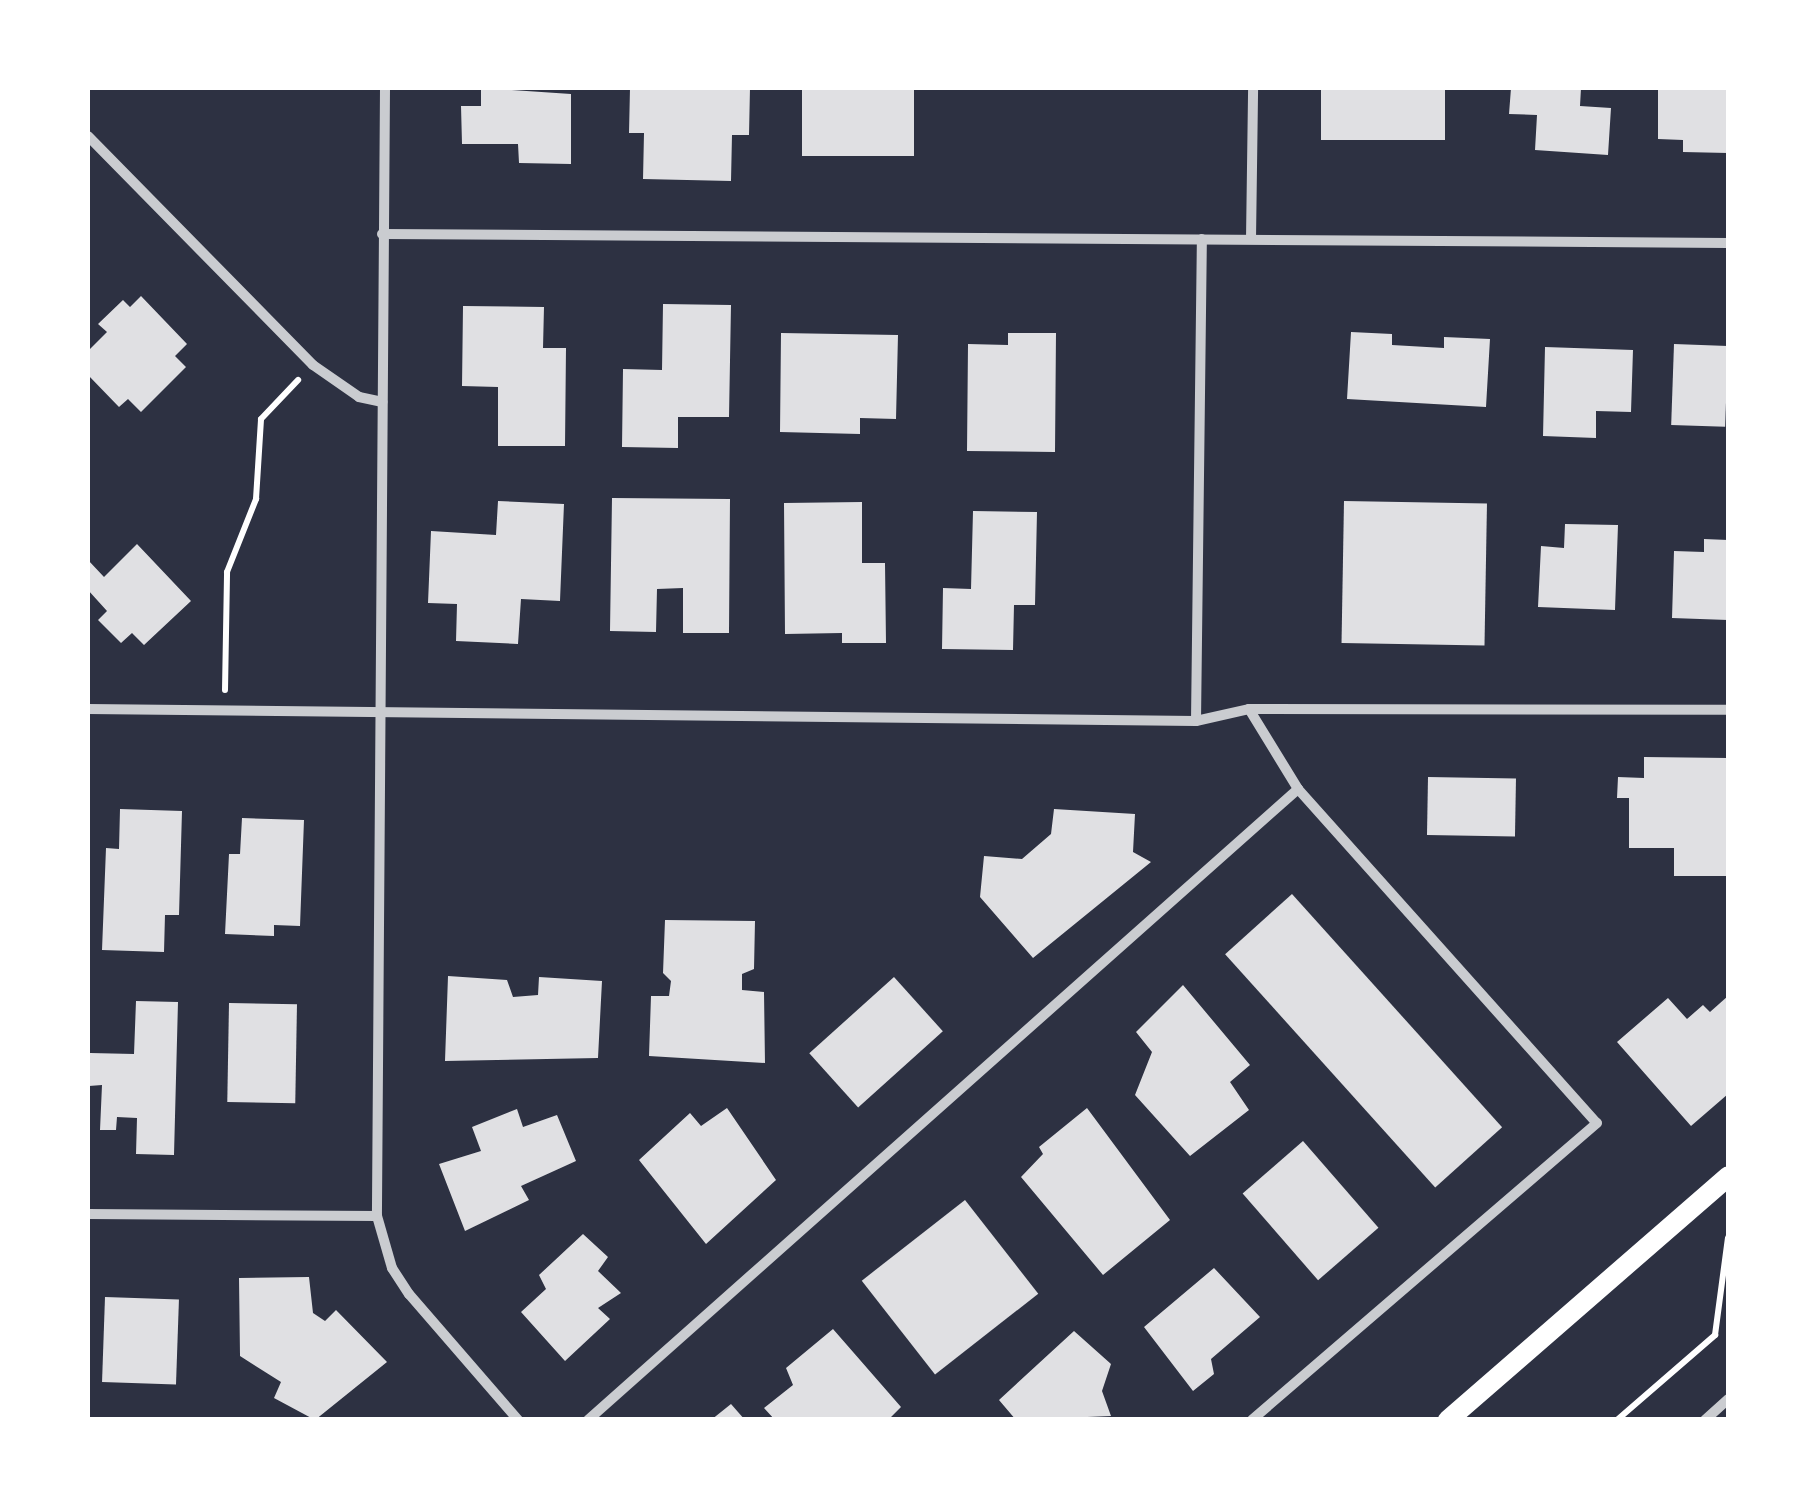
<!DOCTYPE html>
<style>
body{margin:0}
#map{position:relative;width:1816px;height:1507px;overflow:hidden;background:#2d3142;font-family:"DejaVu Sans",sans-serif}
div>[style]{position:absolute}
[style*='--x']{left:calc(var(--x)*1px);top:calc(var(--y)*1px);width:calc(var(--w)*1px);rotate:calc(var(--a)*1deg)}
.building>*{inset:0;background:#e0e0e3;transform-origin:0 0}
.path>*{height:6px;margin:-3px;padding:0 3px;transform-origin:3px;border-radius:3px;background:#fff}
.minor>*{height:10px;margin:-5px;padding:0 5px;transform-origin:5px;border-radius:5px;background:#caccd0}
.secondary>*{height:20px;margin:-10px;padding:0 10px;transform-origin:10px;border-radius:10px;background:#fff}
span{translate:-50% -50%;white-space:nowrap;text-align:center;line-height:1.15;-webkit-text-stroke:10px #fff;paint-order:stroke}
.frame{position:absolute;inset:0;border:90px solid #fff;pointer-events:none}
</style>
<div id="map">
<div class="building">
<div style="clip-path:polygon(481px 88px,571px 94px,571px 164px,519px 163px,518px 144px,462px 144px,461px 106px,481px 106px)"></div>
<div style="clip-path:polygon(630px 88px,750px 88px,749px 135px,732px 135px,731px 181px,643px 179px,644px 133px,629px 133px)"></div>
<div style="left:802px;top:88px;width:112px;height:68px"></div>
<div style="left:1321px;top:88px;width:124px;height:52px"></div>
<div style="clip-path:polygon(1511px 88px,1581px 88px,1580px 106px,1611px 108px,1608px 155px,1535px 150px,1537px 115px,1509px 114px)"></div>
<div style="clip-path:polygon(1658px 88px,1728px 88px,1728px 153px,1683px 152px,1683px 140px,1658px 139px)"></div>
<div style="clip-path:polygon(141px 296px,187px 344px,175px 356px,186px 367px,141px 412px,128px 399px,119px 407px,88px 375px,88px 351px,107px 332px,98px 324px,123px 300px,130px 307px)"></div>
<div style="clip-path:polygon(663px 304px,731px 305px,729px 417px,678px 417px,678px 448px,622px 447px,623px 369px,662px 370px)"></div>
<div style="clip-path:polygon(463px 306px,544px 307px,543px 348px,566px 348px,565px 446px,498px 446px,498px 387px,462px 386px)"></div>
<div style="clip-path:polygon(1351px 332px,1392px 334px,1392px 345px,1444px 348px,1444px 337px,1490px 339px,1486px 407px,1347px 399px)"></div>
<div style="clip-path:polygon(781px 333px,898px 335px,896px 419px,860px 418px,860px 434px,780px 432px)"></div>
<div style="clip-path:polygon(1008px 333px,1056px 333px,1055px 452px,967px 451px,968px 344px,1008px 345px)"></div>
<div style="left:1674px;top:344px;width:54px;height:81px;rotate:2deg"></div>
<div style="clip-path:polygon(1545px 347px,1633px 350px,1631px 412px,1596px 411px,1596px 438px,1543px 436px)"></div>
<div style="clip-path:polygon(612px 498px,730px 499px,729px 633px,683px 633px,683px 588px,657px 589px,656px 632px,610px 631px)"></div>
<div style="clip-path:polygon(498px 501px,564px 504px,560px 601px,521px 599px,518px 644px,456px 641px,457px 604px,428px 603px,431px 531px,496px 535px)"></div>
<div style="left:1344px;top:501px;width:143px;height:142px;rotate:1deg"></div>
<div style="clip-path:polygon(862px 502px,862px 563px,885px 563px,886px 643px,842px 643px,842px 633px,785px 634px,784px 503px)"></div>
<div style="clip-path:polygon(973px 511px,1037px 512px,1035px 605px,1014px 605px,1013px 650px,942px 649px,943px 588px,971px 589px)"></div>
<div style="clip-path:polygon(1565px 524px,1618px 525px,1615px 610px,1538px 607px,1541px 546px,1564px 548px)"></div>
<div style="clip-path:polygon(1704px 539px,1728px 540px,1728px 620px,1672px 618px,1674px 551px,1704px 552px)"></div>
<div style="clip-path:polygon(137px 544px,191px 601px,144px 645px,132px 633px,121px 643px,98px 620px,107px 611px,88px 590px,88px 560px,104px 577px)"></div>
<div style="clip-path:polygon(1644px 757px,1728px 758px,1728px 876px,1674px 876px,1674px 848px,1629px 848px,1629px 798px,1617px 798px,1618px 777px,1644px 778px)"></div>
<div style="left:1428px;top:777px;width:88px;height:58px;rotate:1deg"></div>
<div style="clip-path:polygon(120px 809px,182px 811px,179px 915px,165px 915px,164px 952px,102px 950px,106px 848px,119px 849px)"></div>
<div style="clip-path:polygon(1054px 809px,1135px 814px,1133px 852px,1151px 862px,1033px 958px,980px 897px,984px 856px,1022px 859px,1051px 834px)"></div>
<div style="clip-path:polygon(242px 818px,304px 820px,300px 926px,274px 925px,274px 936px,225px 934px,229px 854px,240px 854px)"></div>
<div style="left:1292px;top:894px;width:314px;height:90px;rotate:48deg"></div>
<div style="clip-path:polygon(665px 920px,755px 921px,754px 969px,742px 974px,742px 990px,764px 992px,765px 1063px,649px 1056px,651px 996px,669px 996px,671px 981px,663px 973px)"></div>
<div style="clip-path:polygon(448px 976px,507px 980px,513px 997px,538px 995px,539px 977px,602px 981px,598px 1058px,445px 1061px)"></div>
<div style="left:894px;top:977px;width:73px;height:114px;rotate:48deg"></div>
<div style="clip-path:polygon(1183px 985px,1250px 1065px,1230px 1082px,1249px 1110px,1190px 1156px,1135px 1095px,1152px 1052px,1136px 1032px)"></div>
<div style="clip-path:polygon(1728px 996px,1728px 1094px,1691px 1126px,1617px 1042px,1668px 998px,1687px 1019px,1703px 1005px,1710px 1012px)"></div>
<div style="clip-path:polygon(136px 1001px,178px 1002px,174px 1155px,136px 1154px,137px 1118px,117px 1117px,116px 1130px,100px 1130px,102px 1085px,89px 1086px,90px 1053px,134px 1054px)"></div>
<div style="left:229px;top:1003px;width:68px;height:99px;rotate:1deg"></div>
<div style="clip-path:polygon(727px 1108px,776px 1180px,706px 1244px,639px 1160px,690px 1113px,701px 1126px)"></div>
<div style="clip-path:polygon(1087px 1108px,1170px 1220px,1103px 1275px,1021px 1177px,1043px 1154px,1039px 1147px)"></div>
<div style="clip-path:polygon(517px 1109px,523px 1127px,557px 1115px,576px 1161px,521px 1186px,529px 1200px,465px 1231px,439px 1164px,481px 1151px,472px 1127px)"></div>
<div style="left:1303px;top:1141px;width:115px;height:80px;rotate:49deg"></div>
<div style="left:965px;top:1200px;width:119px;height:131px;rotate:52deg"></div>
<div style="clip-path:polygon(583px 1234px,608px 1257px,598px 1271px,621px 1293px,598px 1308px,610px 1319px,565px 1361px,521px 1312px,546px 1289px,539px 1275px)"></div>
<div style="clip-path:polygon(1214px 1268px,1260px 1317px,1211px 1359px,1214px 1374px,1193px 1391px,1144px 1327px)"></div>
<div style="clip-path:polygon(309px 1277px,313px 1313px,325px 1321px,336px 1310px,387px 1362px,315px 1420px,274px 1398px,281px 1382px,240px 1356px,239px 1278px)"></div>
<div style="left:105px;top:1297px;width:74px;height:85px;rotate:2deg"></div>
<div style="clip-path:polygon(833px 1329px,901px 1407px,888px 1420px,775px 1420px,764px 1408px,793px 1385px,786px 1368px)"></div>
<div style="clip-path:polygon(1074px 1331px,1111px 1364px,1102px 1391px,1111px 1416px,1016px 1420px,999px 1400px)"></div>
<div style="clip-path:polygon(731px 1404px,745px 1420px,711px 1420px)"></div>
</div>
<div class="path">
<div style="--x:225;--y:690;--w:118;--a:-89"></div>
<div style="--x:227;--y:572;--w:79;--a:-68.3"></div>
<div style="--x:256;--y:499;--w:80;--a:-86.4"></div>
<div style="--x:261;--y:419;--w:54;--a:-46.5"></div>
<div style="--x:1617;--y:1420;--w:130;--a:-40.9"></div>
<div style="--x:1715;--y:1335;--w:98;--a:-82.4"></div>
</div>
<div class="minor">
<div style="--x:385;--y:88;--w:1128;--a:90.41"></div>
<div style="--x:377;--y:1216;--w:54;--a:73.9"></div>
<div style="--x:392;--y:1268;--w:31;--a:57"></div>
<div style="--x:409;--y:1294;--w:167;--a:49.1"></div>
<div style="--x:88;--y:136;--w:321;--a:45.5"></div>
<div style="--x:313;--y:365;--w:56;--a:34.8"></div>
<div style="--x:359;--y:397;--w:24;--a:12"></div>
<div style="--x:382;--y:234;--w:1346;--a:0.38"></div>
<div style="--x:1251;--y:239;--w:151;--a:-89.2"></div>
<div style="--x:88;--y:709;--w:1108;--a:0.62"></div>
<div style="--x:1196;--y:721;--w:54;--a:-12.8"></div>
<div style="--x:1249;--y:709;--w:479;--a:0.1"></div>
<div style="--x:1249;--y:709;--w:94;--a:58.5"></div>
<div style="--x:1298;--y:789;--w:448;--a:48.2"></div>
<div style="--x:1597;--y:1123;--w:455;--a:139.3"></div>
<div style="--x:1196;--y:721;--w:482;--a:-89.3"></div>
<div style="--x:88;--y:1214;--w:289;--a:0.4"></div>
<div style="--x:588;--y:1420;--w:950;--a:-41.63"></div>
<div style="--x:1705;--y:1420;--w:31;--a:-42"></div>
</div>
<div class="secondary">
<div style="--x:1448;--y:1420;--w:371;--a:-41"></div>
</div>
<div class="frame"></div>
</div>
